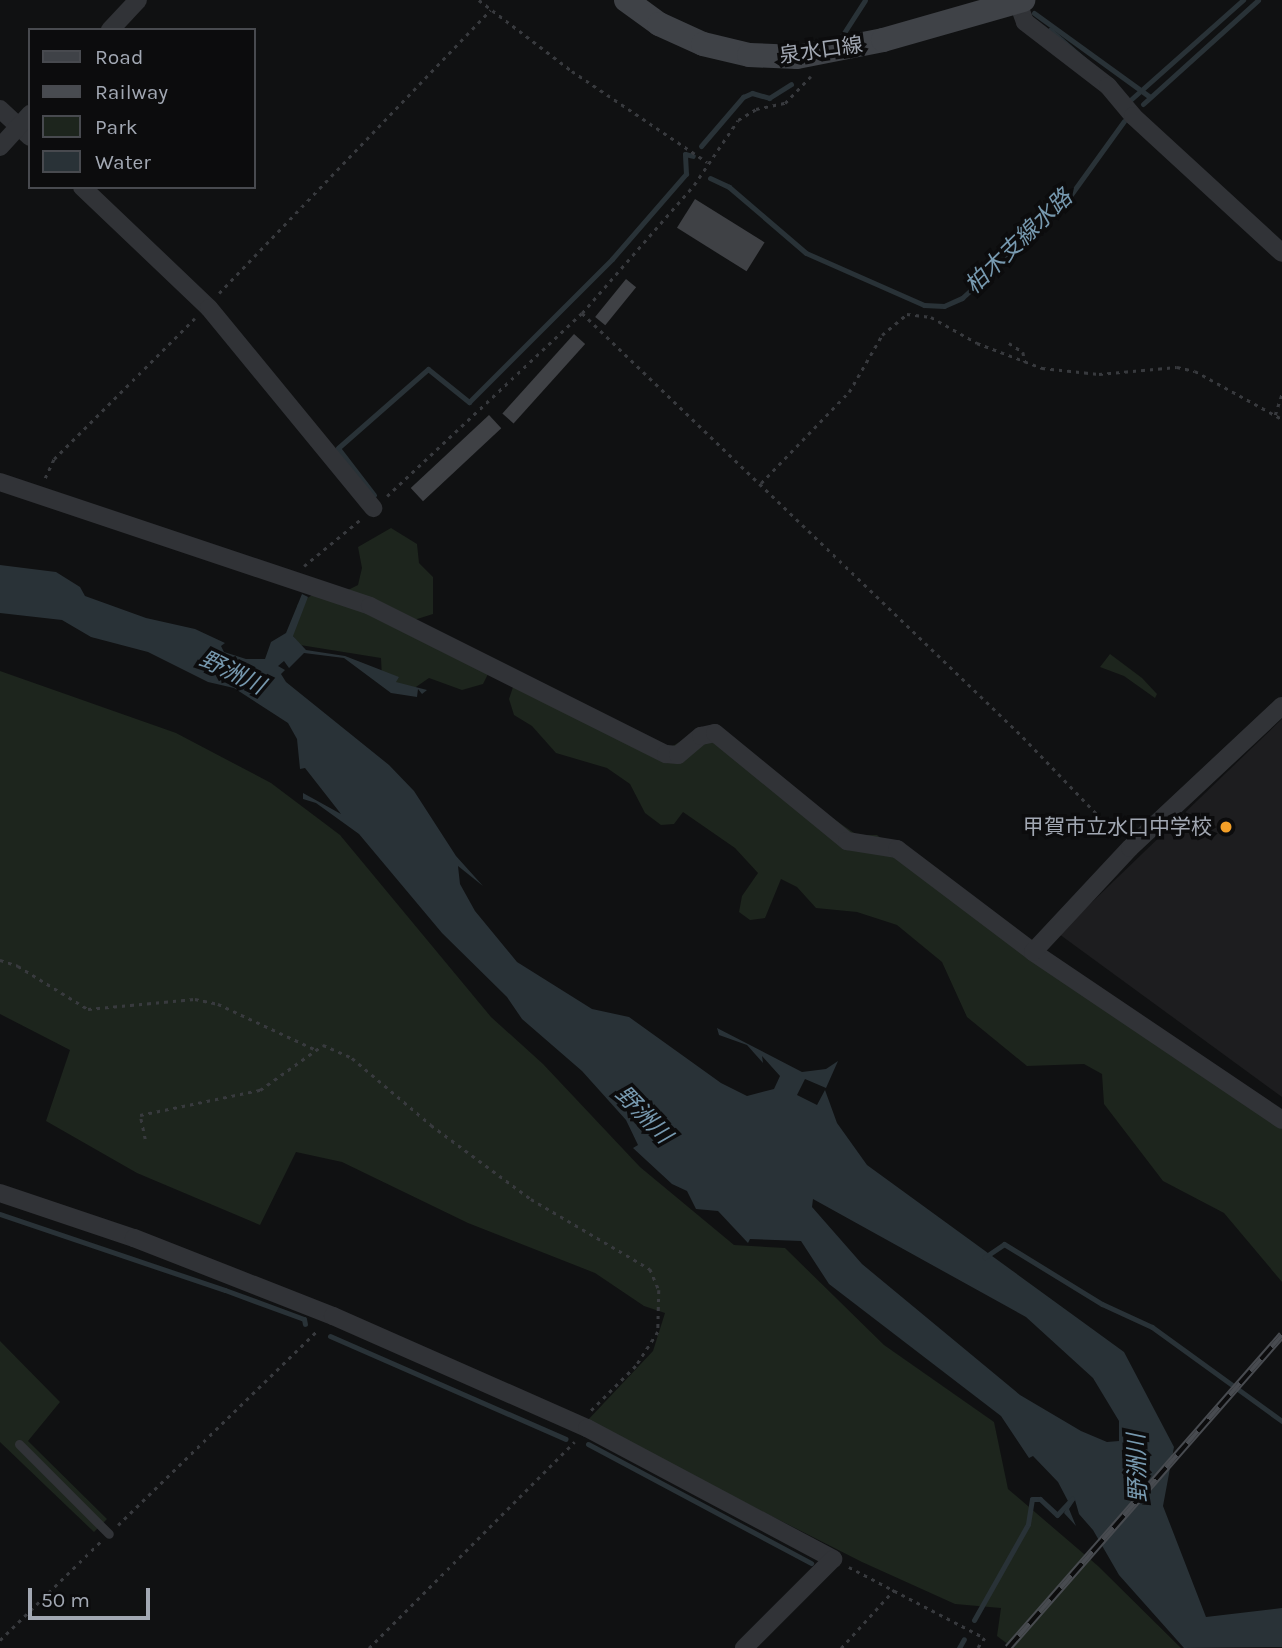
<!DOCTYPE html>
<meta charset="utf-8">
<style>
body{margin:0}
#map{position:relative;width:1282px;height:1648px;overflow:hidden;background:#101112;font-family:Karla,"Noto Sans JP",sans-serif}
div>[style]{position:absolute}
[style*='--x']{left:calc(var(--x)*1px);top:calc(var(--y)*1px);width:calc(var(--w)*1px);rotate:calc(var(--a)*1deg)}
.built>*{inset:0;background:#1d1d1f}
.green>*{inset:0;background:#1d251d}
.water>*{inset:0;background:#293237}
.stream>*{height:5px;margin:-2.5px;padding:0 2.5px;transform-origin:2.5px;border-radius:2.5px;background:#293237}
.building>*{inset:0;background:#3f4145;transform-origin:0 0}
.path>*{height:2.5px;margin-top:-1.25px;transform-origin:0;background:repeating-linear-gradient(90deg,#383a3e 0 3.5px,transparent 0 8.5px)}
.service>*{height:9px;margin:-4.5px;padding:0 4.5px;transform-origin:4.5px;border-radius:4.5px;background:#313337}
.minor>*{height:18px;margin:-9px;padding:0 9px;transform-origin:9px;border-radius:9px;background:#313337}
.secondary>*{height:24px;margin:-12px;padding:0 12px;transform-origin:12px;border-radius:12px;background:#3f4247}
.rail>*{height:8px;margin-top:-4px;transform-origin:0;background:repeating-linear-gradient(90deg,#0c0c0d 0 16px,#484b50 0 32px);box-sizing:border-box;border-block:2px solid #484b50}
.dots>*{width:19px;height:19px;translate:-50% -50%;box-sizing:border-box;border:4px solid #0c0c0d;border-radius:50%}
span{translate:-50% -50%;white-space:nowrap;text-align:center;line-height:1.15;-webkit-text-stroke:7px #0c0c0d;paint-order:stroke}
.street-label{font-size:21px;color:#a2a8b3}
.poi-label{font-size:21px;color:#a2a8b3}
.right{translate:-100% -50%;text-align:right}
.water-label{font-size:23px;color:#7799af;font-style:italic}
.legend{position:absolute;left:28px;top:28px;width:228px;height:161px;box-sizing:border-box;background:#0c0c0d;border:2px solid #484a4f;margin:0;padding:9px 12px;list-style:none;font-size:21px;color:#a2a8b3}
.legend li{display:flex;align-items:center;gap:14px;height:35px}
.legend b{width:35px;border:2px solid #484a4f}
.scale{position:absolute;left:28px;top:1588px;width:122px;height:32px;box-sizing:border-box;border:4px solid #a2a8b3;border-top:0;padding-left:9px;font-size:21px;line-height:24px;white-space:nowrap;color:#a2a8b3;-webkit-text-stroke:5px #0c0c0d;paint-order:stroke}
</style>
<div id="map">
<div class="built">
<div style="clip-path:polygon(1282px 719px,1282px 1097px,1059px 934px)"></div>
</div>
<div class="green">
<div style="clip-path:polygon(391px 528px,417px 544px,419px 563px,433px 577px,433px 614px,414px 620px,491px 668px,483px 684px,462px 690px,429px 678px,413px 689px,382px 679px,381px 658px,300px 645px,290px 632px,299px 616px,297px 605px,318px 591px,336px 596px,358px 585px,362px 568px,358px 547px)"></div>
<div style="clip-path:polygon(1110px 654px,1142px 678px,1157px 694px,1155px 698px,1124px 676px,1100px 667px)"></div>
<div style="clip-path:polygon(0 671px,176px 733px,271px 783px,340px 835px,491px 1017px,543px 1064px,640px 1167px,734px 1245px,785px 1248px,884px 1345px,994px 1422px,1008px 1489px,1098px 1566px,1181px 1648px,1013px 1648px,997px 1636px,1001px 1608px,955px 1604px,862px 1562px,586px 1422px,653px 1351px,665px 1313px,644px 1306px,595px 1273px,468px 1223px,342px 1162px,296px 1152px,260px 1225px,137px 1173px,46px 1121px,70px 1050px,0 1014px)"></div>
<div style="clip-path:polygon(514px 684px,664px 751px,707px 726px,819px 818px,828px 815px,857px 835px,877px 835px,928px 876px,1282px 1111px,1282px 1282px,1224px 1213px,1163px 1181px,1104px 1104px,1102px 1074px,1084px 1064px,1027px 1066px,967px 1017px,942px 962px,897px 925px,857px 912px,816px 908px,797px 887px,781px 879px,765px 918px,750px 920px,739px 912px,742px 896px,758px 873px,735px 848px,683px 812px,674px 824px,661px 825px,645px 813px,630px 784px,607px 768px,556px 753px,532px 726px,514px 715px,509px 699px)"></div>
<div style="clip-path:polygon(0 1341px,60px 1402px,28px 1441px,107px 1519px,94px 1532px,0 1442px)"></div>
</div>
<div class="water">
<div style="clip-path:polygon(evenodd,0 565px,56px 572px,80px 587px,85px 596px,146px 618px,195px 629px,225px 643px,221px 646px,224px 652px,246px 659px,265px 659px,271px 642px,286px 633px,302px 594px,308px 597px,293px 636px,306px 650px,345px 656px,399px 677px,396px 682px,427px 690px,422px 694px,418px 689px,417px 697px,391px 693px,344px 658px,304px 653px,289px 668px,284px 661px,278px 666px,285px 670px,281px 674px,286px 682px,389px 765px,414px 791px,456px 856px,483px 886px,458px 866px,460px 884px,475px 911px,517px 962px,592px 1009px,629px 1017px,721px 1083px,747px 1096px,774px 1089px,780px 1076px,762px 1056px,763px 1063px,747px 1045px,719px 1035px,717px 1028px,802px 1072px,826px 1069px,838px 1061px,826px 1088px,805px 1079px,797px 1095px,817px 1105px,825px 1090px,837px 1123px,867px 1165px,1124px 1352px,1174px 1447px,1163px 1506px,1206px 1617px,1282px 1608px,1282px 1647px,1184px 1648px,1119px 1575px,1093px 1530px,1079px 1514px,1075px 1500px,1069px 1509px,1076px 1526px,1064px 1513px,1069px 1503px,1058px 1482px,1033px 1456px,1029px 1458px,1001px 1416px,829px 1284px,801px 1241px,750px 1239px,748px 1243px,718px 1211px,696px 1209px,687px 1191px,672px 1184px,633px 1148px,638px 1145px,626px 1120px,582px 1071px,522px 1019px,507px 997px,442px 933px,359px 834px,316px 803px,303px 799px,303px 793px,341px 814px,305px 768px,300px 769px,297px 739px,288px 723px,234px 688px,208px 682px,148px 652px,91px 637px,62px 620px,0 613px,0 565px,813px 1199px,1026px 1317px,1093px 1378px,1119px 1421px,1119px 1441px,1107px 1442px,1081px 1431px,1020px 1395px,862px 1264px,812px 1207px,813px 1199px)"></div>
</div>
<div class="stream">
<div style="--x:1034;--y:13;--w:143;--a:35.9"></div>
<div style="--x:1050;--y:30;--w:49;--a:40.9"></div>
<div style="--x:840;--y:39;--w:46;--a:-57.3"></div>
<div style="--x:1128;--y:102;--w:154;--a:-41.6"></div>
<div style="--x:1143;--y:104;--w:155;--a:-42.1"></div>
<div style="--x:701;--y:146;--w:65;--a:-49.4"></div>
<div style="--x:743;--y:97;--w:10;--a:-24"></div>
<div style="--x:752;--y:93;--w:18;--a:16"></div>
<div style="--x:769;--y:98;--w:26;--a:-32"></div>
<div style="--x:710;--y:178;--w:21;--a:25"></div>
<div style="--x:729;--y:187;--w:101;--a:40.6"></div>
<div style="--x:806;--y:253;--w:129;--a:23.8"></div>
<div style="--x:924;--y:305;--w:20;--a:3"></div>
<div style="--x:944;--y:306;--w:20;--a:-24"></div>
<div style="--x:962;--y:298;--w:135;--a:-42.3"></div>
<div style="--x:1062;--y:207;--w:106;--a:-54.2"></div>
<div style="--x:374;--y:495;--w:59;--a:-127.5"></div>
<div style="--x:338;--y:448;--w:120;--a:-41.3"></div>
<div style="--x:428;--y:369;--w:53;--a:38.8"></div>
<div style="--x:469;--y:402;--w:202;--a:-45"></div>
<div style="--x:612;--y:259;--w:113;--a:-49"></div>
<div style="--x:686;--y:174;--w:20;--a:-93"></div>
<div style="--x:685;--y:154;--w:8;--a:14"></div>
<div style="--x:0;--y:1214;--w:237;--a:18.7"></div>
<div style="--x:225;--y:1290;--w:84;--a:20.2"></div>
<div style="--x:304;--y:1319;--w:5;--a:79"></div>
<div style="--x:985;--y:1257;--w:23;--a:-34"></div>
<div style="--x:1004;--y:1244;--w:115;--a:31.5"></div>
<div style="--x:1102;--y:1304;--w:55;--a:24.7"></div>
<div style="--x:1152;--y:1327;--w:160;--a:35.9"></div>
<div style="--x:330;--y:1336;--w:257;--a:23.6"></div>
<div style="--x:588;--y:1444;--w:253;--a:28.1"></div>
<div style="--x:974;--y:1620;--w:110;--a:-60.6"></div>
<div style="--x:1028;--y:1524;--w:25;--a:-81"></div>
<div style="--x:1032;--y:1499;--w:8;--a:0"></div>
<div style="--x:1040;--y:1499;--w:23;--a:43"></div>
<div style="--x:1057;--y:1515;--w:22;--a:-47"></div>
<div style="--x:959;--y:1648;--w:10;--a:-61"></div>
</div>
<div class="building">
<div style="left:695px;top:199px;width:82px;height:34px;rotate:32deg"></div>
<div style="left:626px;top:279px;width:13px;height:49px;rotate:39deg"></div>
<div style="left:574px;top:334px;width:15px;height:107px;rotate:42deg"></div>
<div style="left:489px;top:415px;width:18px;height:107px;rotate:47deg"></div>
</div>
<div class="path">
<div style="--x:479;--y:0;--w:117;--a:37.4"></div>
<div style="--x:572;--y:71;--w:163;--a:34"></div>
<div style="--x:219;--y:293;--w:392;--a:-46.2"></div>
<div style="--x:582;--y:313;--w:612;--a:43.87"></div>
<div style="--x:1023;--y:737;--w:137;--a:46.2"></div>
<div style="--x:1009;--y:343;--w:17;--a:33"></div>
<div style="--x:1023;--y:352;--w:10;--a:79"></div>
<div style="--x:1275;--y:415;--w:22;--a:-72"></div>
<div style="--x:45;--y:478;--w:21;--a:-65"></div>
<div style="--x:54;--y:459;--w:199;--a:-45"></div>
<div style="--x:761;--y:483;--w:127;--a:-46"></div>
<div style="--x:849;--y:392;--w:66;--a:-59.9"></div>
<div style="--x:882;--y:335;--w:33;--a:-40"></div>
<div style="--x:907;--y:314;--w:24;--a:7"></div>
<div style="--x:931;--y:317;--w:53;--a:29.5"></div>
<div style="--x:977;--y:343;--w:70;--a:21"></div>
<div style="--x:1042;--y:368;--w:57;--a:6"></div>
<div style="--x:1099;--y:374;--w:78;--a:-5.1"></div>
<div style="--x:1177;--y:367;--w:18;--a:13"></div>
<div style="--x:1195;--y:371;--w:99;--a:28.9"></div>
<div style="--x:387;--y:496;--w:267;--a:-43.2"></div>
<div style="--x:582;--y:313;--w:170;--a:-48.8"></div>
<div style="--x:694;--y:185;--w:78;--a:-55.9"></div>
<div style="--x:738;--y:120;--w:21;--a:-31"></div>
<div style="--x:756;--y:109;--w:30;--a:-12"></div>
<div style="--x:785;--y:103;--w:37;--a:-46"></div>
<div style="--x:304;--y:566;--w:74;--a:-39.5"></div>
<div style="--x:0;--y:960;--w:19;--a:18"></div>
<div style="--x:18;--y:966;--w:82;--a:31.6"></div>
<div style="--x:88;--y:1009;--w:107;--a:-5.3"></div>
<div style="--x:195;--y:999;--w:24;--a:12"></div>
<div style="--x:218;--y:1004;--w:106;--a:25.1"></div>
<div style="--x:145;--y:1139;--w:25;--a:-102"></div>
<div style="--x:140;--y:1115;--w:123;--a:-11.8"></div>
<div style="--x:260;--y:1090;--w:77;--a:-35.5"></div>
<div style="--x:323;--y:1045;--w:32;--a:24"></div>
<div style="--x:352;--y:1058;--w:104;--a:40.3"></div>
<div style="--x:431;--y:1125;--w:124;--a:36.5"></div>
<div style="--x:531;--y:1199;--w:138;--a:30.5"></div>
<div style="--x:650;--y:1269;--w:23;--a:67"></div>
<div style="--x:659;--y:1290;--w:42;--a:91.4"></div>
<div style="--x:658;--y:1332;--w:40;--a:122.9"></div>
<div style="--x:636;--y:1366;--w:65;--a:135"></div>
<div style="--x:118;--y:1525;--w:279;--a:-44.3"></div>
<div style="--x:849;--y:1567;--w:153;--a:27.6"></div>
<div style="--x:985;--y:1638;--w:12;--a:125"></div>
<div style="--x:0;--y:1640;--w:140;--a:-44.4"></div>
<div style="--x:369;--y:1648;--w:291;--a:-45.1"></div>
<div style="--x:841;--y:1648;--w:79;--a:-47.6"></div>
</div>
<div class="service">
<div style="--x:19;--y:1444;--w:127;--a:45"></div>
</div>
<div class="minor">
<div style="--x:1017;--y:0;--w:23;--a:70"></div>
<div style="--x:1025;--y:22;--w:105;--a:37.6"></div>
<div style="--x:1108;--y:86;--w:39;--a:50"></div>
<div style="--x:1133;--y:116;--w:202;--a:42.6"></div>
<div style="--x:110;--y:30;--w:41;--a:-47"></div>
<div style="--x:0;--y:109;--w:41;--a:43"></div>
<div style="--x:0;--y:147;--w:45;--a:-47.7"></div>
<div style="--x:82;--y:187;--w:175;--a:43.6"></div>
<div style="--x:209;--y:308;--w:259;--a:50.6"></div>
<div style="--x:0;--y:482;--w:390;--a:18.5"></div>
<div style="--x:370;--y:606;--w:331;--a:26.6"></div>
<div style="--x:666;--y:754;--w:12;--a:5"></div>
<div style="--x:678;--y:755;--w:30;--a:-40"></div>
<div style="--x:701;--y:736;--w:14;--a:-12"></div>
<div style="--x:715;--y:733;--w:171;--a:39.3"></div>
<div style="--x:847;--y:841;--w:51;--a:9.1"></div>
<div style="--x:897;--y:849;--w:171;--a:37.1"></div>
<div style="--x:1033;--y:952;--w:300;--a:34"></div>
<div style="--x:1033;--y:952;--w:142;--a:-47"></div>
<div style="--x:1130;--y:848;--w:208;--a:-43.1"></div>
<div style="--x:0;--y:1193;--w:141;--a:18.6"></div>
<div style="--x:134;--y:1238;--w:214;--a:21.4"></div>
<div style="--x:333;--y:1316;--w:278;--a:23.8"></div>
<div style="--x:587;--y:1428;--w:279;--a:28"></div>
<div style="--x:833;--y:1559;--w:126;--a:135"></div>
</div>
<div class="secondary">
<div style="--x:626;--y:0;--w:41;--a:36"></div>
<div style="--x:659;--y:24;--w:48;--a:24.4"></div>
<div style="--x:703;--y:44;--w:47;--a:13.4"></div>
<div style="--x:749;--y:55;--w:48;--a:2.4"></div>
<div style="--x:797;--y:57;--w:88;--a:-11.2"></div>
<div style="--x:883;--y:40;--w:146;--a:-15.9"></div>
</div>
<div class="rail">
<div style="--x:1008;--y:1648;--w:416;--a:-48.8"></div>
</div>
<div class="dots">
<div style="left:1226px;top:827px;background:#f39f28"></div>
</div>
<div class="street-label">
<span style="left:821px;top:50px;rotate:-8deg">泉水口線</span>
</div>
<div class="poi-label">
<span class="right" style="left:1212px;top:827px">甲賀市立水口中学校</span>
</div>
<div class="water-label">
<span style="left:1019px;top:242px;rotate:-44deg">柏木支線水路</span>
<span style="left:232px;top:673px;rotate:26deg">野洲川</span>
<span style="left:643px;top:1115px;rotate:46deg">野洲川</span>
<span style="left:1138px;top:1468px;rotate:-92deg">野洲川</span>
</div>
<ul class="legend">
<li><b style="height:9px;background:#3f4247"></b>Road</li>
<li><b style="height:9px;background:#484b50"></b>Railway</li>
<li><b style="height:19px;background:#1d251d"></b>Park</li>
<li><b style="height:19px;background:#293237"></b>Water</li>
</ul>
<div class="scale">50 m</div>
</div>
